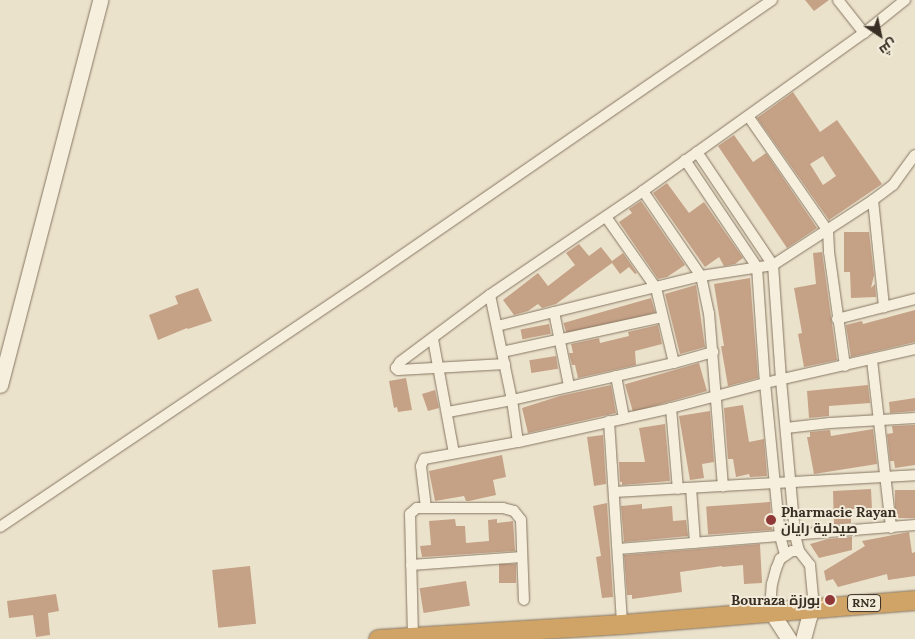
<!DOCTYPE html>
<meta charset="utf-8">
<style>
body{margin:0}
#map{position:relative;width:915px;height:639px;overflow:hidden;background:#ebe2cc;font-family:Lora,Cairo,serif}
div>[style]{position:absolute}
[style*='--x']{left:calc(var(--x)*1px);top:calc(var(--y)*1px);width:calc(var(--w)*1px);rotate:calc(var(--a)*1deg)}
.building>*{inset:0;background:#c5a186;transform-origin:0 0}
.roads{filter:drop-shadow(0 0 1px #867661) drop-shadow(0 0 1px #867661)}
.street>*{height:10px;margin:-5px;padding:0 5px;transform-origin:5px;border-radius:5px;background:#f6efde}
.secondary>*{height:15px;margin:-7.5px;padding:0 7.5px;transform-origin:7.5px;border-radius:7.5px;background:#f6efde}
.highway>*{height:19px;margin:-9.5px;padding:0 9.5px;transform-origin:9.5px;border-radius:9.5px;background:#d0a367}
.dots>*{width:14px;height:14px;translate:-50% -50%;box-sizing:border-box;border:2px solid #f3ecdb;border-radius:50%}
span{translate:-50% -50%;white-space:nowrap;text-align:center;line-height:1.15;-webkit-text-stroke:4px #f3ecdb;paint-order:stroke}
.shield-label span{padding:1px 4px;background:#f3ecdb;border:1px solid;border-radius:4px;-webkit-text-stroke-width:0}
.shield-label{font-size:12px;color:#392e23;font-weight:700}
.poi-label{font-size:14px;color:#392e23;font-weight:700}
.left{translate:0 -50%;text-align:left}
.right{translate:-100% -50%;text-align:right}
.north{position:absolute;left:855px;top:10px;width:50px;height:50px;-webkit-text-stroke:4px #f3ecdb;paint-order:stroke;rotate:146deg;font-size:14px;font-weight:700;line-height:20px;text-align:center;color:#392e23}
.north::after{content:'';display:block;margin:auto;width:18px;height:22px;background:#392e23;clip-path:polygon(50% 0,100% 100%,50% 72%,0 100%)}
</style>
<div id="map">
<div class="building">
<div style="clip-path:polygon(805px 0,829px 0,814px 11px)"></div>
<div style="clip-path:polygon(evenodd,793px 92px,820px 132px,837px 120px,882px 184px,829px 220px,757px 118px,793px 92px,823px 156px,836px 176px,823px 185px,810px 164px,823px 156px)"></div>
<div style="clip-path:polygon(734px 135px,753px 162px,766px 153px,817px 228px,787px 248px,718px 146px)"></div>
<div style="clip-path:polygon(667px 183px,689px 213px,704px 202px,743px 258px,735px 264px,724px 266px,719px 257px,705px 267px,653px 193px)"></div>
<div style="clip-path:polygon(641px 201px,685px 265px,667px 277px,658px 279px,619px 222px,632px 213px,629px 209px)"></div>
<div style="clip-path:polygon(844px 232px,869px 232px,874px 275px,871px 288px,875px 284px,876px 297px,851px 298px,850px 272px,844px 272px)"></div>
<div style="clip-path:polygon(579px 244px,589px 256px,601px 247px,612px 261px,623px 253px,637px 273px,635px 274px,629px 267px,620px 274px,612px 263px,556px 304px,542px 308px,538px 304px,528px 311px,514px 315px,503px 300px,538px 273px,548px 286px,575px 265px,566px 253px)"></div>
<div style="clip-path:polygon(822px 252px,837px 360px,804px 367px,798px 334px,802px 333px,794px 288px,816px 284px,813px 253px)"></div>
<div style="clip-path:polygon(750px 278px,758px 378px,728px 386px,721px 346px,724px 346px,714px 284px)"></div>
<div style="clip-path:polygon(696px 285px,705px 347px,680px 354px,665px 294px)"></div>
<div style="clip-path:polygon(198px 288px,212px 321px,188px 329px,187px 328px,158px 340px,149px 315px,178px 304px,175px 296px)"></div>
<div style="left:651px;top:298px;width:15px;height:91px;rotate:74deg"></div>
<div style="clip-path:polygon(915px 310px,915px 342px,851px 357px,846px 325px,862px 321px,863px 324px)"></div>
<div style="left:549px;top:324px;width:10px;height:29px;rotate:79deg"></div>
<div style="clip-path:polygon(658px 325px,662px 344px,635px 351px,636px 365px,578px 378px,575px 365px,572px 365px,569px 353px,573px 353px,571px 344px,599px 338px,600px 343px,629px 336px,628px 332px)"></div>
<div style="left:556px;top:356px;width:13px;height:27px;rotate:81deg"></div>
<div style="left:699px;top:363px;width:29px;height:77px;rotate:74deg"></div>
<div style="clip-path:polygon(406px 378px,412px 410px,398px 412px,397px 407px,394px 408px,389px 381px)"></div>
<div style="clip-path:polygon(611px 385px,616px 413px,528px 433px,522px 408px,560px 396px)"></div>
<div style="clip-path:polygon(868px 385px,870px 403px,829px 406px,829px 416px,809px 418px,807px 391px)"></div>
<div style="clip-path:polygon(435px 390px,439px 408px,428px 411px,422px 394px)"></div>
<div style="clip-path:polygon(915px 398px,915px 411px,890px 413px,889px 402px)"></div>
<div style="clip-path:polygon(743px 405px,749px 442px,764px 439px,767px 476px,750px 477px,749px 474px,736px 477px,733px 459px,728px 459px,724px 408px)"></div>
<div style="clip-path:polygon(710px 411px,714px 462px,702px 464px,704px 478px,690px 480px,679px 416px)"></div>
<div style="clip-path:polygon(665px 424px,670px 481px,622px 485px,622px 482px,620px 482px,619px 462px,645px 462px,639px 428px)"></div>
<div style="clip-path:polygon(915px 425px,915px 465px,895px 468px,894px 461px,890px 461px,887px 434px,893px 433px,892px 426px)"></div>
<div style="clip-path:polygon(873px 429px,877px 464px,814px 474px,807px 437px,810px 437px,810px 432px,830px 430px,831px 436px)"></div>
<div style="clip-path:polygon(603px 435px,606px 484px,594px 486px,587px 437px)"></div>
<div style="clip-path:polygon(502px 455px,506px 477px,493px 480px,496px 495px,469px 501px,466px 501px,464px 496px,435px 501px,429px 471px)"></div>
<div style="clip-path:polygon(871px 489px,872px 509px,851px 509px,851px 523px,834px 525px,833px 491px)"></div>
<div style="left:915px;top:490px;width:28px;height:20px;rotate:90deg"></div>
<div style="left:770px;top:502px;width:28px;height:64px;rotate:86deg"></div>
<div style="clip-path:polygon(607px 503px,613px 597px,602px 598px,596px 557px,601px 556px,593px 506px)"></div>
<div style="clip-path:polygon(642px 504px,642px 509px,672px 506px,673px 521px,686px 520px,688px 536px,624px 542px,621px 506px)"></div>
<div style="clip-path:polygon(455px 519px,456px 526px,465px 526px,466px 543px,489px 541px,488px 520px,497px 519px,497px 523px,513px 521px,515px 551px,422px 557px,420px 546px,431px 545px,429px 521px)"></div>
<div style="clip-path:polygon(909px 532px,912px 553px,915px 552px,915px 576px,888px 580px,887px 574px,838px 587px,833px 579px,826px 581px,824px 571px,865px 546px,862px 541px)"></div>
<div style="clip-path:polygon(852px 537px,852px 550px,819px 558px,810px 544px,828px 539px)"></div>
<div style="clip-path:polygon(760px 544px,762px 583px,744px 584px,743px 565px,722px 567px,722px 566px,680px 572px,682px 592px,632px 599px,632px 595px,627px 595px,624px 555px)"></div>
<div style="left:516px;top:564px;width:19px;height:17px;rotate:90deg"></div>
<div style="left:250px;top:566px;width:58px;height:38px;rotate:84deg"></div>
<div style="left:466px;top:581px;width:25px;height:47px;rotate:81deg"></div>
<div style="clip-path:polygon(56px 594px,59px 611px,48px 613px,50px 635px,36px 637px,33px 615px,9px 618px,7px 601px)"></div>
</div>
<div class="roads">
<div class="street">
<div style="--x:838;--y:0;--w:42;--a:51.8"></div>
<div style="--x:748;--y:116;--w:140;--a:55.2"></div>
<div style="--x:828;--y:231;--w:21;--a:87"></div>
<div style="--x:829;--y:252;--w:115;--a:82"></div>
<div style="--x:697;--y:152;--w:136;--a:56.1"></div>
<div style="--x:773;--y:265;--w:115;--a:86"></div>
<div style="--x:781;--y:380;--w:156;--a:84.8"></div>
<div style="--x:795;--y:535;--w:16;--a:76"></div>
<div style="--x:685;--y:160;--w:129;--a:56.1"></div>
<div style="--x:757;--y:267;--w:116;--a:86.1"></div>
<div style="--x:765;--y:383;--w:154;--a:84.4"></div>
<div style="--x:780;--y:536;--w:20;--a:75"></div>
<div style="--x:643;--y:191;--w:103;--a:55.7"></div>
<div style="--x:701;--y:276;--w:38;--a:78"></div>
<div style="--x:709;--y:313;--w:174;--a:85.4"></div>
<div style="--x:873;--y:200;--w:108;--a:84.1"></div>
<div style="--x:606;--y:217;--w:87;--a:54.8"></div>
<div style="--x:656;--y:288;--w:77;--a:76.5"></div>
<div style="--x:490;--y:295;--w:107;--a:78.2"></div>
<div style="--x:512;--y:400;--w:42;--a:81.9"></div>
<div style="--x:554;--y:312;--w:76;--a:78.5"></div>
<div style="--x:837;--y:319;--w:81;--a:-14.4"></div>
<div style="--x:497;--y:326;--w:210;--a:-13.8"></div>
<div style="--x:701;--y:276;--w:73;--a:-8.7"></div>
<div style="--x:773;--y:265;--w:119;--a:-33"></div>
<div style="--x:873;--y:200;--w:25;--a:-37"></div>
<div style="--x:893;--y:185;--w:37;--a:-54"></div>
<div style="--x:433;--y:339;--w:116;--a:79.6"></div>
<div style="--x:502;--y:352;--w:164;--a:-12.3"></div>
<div style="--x:872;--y:360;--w:169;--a:83.5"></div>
<div style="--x:505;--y:364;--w:107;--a:176.8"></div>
<div style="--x:398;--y:370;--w:3;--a:-135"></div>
<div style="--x:396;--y:368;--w:7;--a:-56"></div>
<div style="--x:400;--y:362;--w:112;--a:-36.7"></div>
<div style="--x:490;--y:295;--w:185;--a:-34.2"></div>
<div style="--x:643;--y:191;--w:272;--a:-35.6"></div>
<div style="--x:864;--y:33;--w:53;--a:-38.8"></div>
<div style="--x:616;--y:376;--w:43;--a:79.2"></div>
<div style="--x:671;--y:408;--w:81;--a:85.1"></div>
<div style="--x:448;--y:412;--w:65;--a:-10.6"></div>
<div style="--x:512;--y:400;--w:166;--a:-12.9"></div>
<div style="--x:674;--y:363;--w:41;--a:-15.8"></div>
<div style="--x:609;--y:421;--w:203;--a:86.3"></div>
<div style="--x:786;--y:428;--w:44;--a:-6.5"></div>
<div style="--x:830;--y:423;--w:85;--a:-3.4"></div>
<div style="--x:691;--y:488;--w:55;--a:85.8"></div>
<div style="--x:614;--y:492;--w:301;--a:-3.2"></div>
<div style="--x:426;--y:508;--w:42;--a:-96.8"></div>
<div style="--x:421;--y:466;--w:8;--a:-67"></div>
<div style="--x:424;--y:459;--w:96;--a:-10.3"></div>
<div style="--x:518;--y:442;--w:157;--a:-12.5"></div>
<div style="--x:671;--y:408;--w:97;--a:-14.9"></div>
<div style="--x:765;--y:383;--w:154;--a:-12.8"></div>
<div style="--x:0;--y:527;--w:433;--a:-34"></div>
<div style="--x:359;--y:285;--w:502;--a:-34.61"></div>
<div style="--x:618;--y:549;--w:298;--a:-4.6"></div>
<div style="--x:411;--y:565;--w:111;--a:-4.1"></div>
<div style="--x:770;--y:610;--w:26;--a:-86"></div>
<div style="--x:772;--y:584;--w:16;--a:-75"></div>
<div style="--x:776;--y:569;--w:11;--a:-68"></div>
<div style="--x:780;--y:559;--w:14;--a:-34"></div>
<div style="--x:792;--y:551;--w:7;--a:0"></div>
<div style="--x:799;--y:551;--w:18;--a:52"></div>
<div style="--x:810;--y:565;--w:42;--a:84.6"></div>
<div style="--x:413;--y:636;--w:122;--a:-91.4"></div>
<div style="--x:410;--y:514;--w:9;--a:-41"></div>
<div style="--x:417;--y:508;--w:86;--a:0"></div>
<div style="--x:503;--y:508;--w:11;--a:15"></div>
<div style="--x:514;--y:511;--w:11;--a:52"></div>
<div style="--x:521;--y:520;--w:80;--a:87.9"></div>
</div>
<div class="secondary">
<div style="--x:0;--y:385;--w:398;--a:-75.4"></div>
<div style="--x:770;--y:610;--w:35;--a:57"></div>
<div style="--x:803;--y:639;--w:24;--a:-75"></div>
<div style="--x:809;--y:616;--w:10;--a:-61"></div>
</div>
<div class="highway">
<div style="--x:378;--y:639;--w:244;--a:-3.5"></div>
<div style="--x:622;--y:624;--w:294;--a:-4.7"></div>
</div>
</div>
<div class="dots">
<div style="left:771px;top:520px;background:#903837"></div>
<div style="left:830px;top:600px;background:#903837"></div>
</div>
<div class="shield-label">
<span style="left:864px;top:603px">RN2</span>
</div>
<div class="poi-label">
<span class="left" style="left:781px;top:520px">Pharmacie Rayan<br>صيدلية رايان</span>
<span class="right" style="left:820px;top:600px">Bouraza بورزة</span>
</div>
<div class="north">ش</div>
</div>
